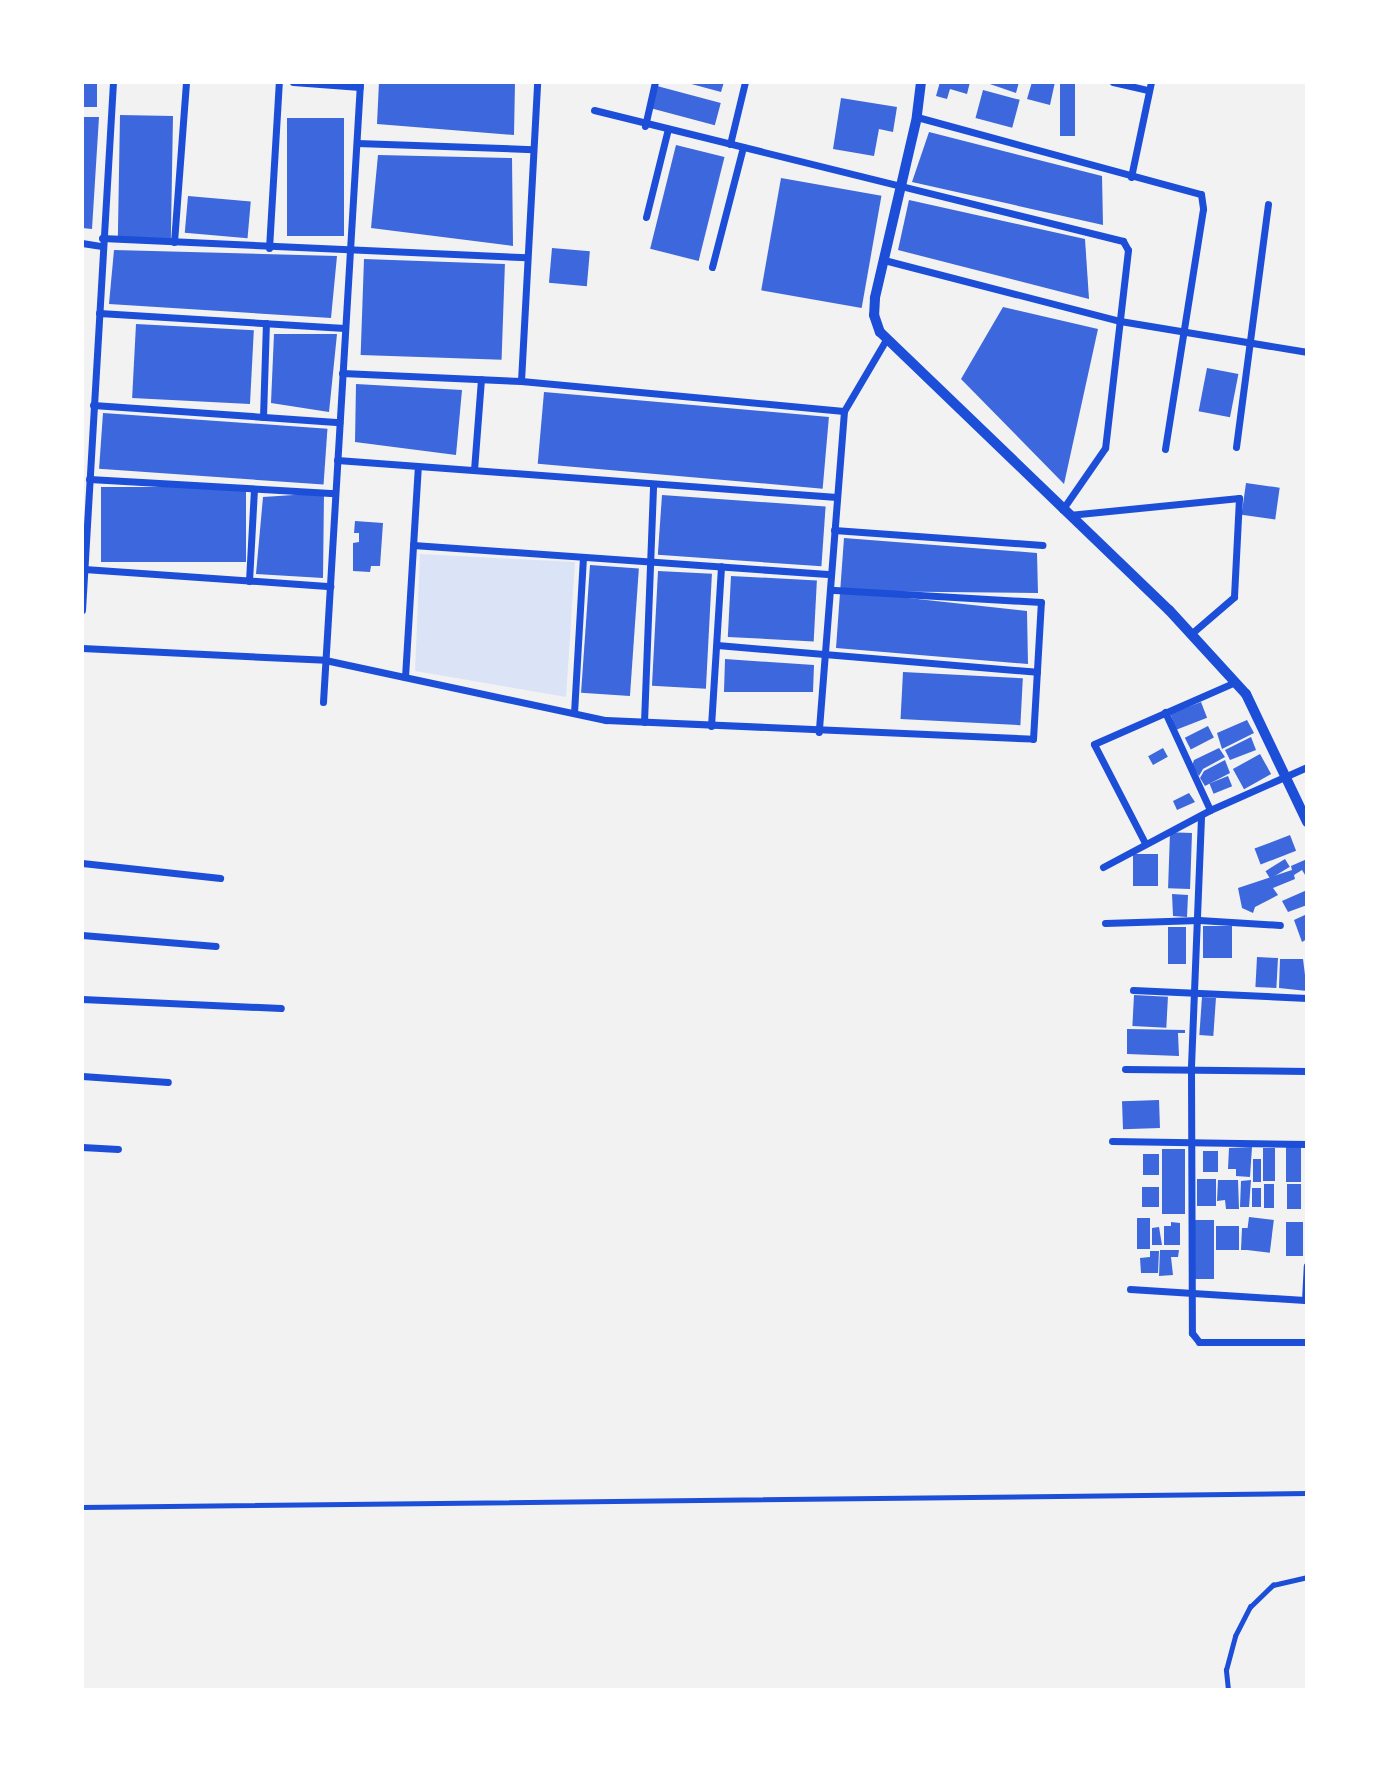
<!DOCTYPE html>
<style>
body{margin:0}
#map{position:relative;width:1389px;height:1772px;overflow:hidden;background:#f2f2f2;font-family:Overpass,sans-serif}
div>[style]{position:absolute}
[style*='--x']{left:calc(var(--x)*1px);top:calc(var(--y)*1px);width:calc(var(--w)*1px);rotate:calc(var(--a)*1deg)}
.green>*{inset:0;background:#dbe4f7}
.building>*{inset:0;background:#3d67dc;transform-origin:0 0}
.service>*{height:4.5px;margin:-2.25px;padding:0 2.25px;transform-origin:2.25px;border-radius:2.25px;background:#1d4ed8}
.minor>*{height:7px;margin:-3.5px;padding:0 3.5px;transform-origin:3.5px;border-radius:3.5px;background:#1d4ed8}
.tertiary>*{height:10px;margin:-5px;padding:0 5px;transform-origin:5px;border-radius:5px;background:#1d4ed8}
span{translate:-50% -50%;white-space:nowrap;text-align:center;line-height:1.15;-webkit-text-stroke:5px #fff;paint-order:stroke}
.frame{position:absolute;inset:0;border:84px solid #fff;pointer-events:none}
</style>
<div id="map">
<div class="green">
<div style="clip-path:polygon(420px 554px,575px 562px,566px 697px,415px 671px)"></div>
</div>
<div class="building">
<div style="left:82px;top:82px;width:15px;height:25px"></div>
<div style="clip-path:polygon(379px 82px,515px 82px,514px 135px,377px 124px)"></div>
<div style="clip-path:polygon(684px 82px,724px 82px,721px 92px)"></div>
<div style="clip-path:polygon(940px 82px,970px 82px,967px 94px,950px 89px,947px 99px,936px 96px)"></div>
<div style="clip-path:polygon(984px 82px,1019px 82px,1016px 93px)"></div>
<div style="clip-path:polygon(1032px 82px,1055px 82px,1050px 105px,1027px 99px)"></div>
<div style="left:1060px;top:82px;width:15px;height:54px"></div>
<div style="left:657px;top:86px;width:66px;height:23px;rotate:15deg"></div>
<div style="left:983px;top:90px;width:38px;height:29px;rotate:15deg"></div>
<div style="clip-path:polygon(841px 98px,897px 107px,893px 132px,879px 129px,874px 156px,833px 149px)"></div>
<div style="left:120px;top:115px;width:53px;height:124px;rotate:1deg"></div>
<div style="clip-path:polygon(82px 117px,99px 117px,92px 229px,82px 228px)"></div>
<div style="left:287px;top:118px;width:57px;height:118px"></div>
<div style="clip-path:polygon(929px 132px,1102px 176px,1103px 225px,912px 182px)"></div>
<div style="left:676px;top:145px;width:50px;height:107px;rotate:14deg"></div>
<div style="clip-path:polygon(378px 155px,512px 158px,513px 246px,371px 228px)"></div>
<div style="left:781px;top:178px;width:102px;height:114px;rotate:10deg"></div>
<div style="left:188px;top:196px;width:63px;height:37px;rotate:5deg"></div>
<div style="clip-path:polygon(909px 200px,1085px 239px,1089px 299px,898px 250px)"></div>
<div style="left:552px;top:248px;width:38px;height:35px;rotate:5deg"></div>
<div style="clip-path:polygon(114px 250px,337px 256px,331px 318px,109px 304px)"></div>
<div style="left:364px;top:259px;width:141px;height:96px;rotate:2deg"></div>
<div style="clip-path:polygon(1003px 307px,1098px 329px,1064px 484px,961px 379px)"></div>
<div style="left:136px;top:324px;width:118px;height:74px;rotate:3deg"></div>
<div style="clip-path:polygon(274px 334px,337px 334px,329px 412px,271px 403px)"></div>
<div style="left:1207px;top:368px;width:32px;height:44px;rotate:11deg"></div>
<div style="clip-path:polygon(356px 384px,462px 390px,456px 455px,355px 442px)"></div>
<div style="left:544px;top:392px;width:286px;height:72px;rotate:5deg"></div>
<div style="left:103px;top:413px;width:225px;height:56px;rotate:4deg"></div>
<div style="left:1246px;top:483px;width:34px;height:32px;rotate:8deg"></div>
<div style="left:101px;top:487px;width:145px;height:75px"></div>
<div style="clip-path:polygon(324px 493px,323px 578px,256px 574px,263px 497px)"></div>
<div style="left:662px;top:495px;width:164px;height:60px;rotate:4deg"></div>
<div style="clip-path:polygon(355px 521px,383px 523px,380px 566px,371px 566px,370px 572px,353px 571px,353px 543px,359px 542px,359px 533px,354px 533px)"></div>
<div style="clip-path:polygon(844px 538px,1037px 553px,1038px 593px,844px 591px,1027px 611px,1028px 664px,836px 648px)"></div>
<div style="left:590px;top:565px;width:49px;height:128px;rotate:4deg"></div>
<div style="left:658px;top:571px;width:54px;height:115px;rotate:3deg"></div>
<div style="left:731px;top:576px;width:86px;height:61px;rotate:3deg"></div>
<div style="clip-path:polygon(725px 659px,814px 665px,813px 692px,724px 692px)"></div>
<div style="left:903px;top:672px;width:120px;height:47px;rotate:3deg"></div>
<div style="left:1201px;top:702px;width:17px;height:33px;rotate:69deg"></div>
<div style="clip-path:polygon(1247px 720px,1254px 733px,1222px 749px,1217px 733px)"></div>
<div style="left:1208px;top:726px;width:13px;height:26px;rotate:63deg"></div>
<div style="clip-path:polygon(1251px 737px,1256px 750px,1230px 760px,1225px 750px)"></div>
<div style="left:1163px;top:748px;width:10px;height:17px;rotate:61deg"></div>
<div style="clip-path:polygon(1219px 748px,1225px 757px,1203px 769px,1199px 776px,1192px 766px,1194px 760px)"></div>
<div style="left:1260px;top:754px;width:23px;height:31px;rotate:61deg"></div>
<div style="clip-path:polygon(1225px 760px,1230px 773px,1205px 786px,1200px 778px,1204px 771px)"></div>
<div style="left:1228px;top:776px;width:11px;height:20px;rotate:68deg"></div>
<div style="clip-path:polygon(1189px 793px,1195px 802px,1177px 810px,1173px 801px)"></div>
<div style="left:1192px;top:833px;width:56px;height:22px;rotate:92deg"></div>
<div style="left:1290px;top:835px;width:17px;height:38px;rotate:69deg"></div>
<div style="left:1133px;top:854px;width:25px;height:32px"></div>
<div style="left:1285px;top:859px;width:9px;height:23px;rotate:58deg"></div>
<div style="clip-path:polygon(1307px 859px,1307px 878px,1302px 870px,1294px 875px,1295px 879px,1273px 888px,1278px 895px,1255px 907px,1253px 913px,1242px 908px,1238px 888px,1292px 870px,1291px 866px)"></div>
<div style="clip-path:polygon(1307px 890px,1307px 905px,1288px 912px,1282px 901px)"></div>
<div style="clip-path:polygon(1172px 894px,1188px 895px,1187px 917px,1173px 916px)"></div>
<div style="clip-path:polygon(1307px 914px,1307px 939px,1302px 942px,1294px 920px)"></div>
<div style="left:1203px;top:926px;width:29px;height:32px"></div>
<div style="left:1168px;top:927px;width:18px;height:37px"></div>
<div style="left:1257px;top:957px;width:21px;height:30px;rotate:3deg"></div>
<div style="clip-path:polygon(1280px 959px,1303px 959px,1307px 991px,1279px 988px)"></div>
<div style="left:1134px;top:995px;width:34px;height:31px;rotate:3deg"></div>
<div style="left:1202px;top:997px;width:14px;height:38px;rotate:4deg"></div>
<div style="clip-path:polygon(1127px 1029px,1185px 1030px,1185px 1033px,1178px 1033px,1179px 1056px,1127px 1054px)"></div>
<div style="left:1159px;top:1100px;width:28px;height:37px;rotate:88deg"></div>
<div style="clip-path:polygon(1252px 1147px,1250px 1177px,1236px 1176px,1236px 1169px,1228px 1169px,1229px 1148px)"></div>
<div style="left:1286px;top:1147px;width:15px;height:35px"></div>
<div style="left:1263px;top:1148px;width:12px;height:33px"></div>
<div style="left:1162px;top:1149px;width:23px;height:65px"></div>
<div style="left:1203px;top:1151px;width:15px;height:21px"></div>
<div style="left:1143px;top:1154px;width:16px;height:21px"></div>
<div style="left:1253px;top:1159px;width:8px;height:23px"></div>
<div style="left:1197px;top:1179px;width:19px;height:27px"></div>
<div style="clip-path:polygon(1218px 1180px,1238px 1180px,1239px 1209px,1226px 1209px,1225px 1200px,1217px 1201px)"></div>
<div style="clip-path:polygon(1251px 1180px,1249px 1207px,1240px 1207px,1241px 1181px)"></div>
<div style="left:1264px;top:1184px;width:10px;height:24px"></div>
<div style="left:1287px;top:1184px;width:14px;height:25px"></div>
<div style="left:1142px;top:1187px;width:17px;height:20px"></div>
<div style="left:1252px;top:1188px;width:9px;height:19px"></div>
<div style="left:1249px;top:1217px;width:25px;height:33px;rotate:7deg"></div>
<div style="left:1137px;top:1218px;width:13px;height:31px"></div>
<div style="left:1195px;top:1220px;width:19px;height:59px"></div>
<div style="clip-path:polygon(1171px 1222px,1180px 1223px,1180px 1245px,1164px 1245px,1164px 1226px,1171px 1226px)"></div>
<div style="left:1303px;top:1222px;width:34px;height:17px;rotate:90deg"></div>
<div style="left:1216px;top:1226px;width:23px;height:24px"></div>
<div style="clip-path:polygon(1159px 1227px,1162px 1245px,1152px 1245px,1152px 1228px)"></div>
<div style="clip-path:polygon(1242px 1228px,1248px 1228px,1249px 1250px,1241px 1250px)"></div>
<div style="clip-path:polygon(1160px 1250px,1179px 1250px,1178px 1257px,1171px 1257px,1173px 1275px,1159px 1276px)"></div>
<div style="clip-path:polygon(1150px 1251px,1159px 1251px,1158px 1273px,1141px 1273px,1140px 1258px,1150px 1257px)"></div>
</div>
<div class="service">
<div style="--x:82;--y:1507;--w:1225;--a:-0.65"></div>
<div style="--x:1228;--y:1690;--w:20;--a:-96"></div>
<div style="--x:1226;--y:1670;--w:35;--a:-75"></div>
<div style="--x:1235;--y:1636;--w:33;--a:-63"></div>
<div style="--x:1250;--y:1607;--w:32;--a:-44"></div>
<div style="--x:1273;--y:1585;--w:35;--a:-13"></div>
</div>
<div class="minor">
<div style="--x:293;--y:82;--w:67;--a:4.3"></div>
<div style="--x:1113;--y:82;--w:37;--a:13"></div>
<div style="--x:594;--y:110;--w:545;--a:13.91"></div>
<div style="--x:1123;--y:241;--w:10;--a:61"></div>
<div style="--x:1128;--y:250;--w:199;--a:96.6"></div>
<div style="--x:1105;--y:448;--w:75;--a:124.7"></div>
<div style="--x:917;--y:117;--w:294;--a:15.2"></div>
<div style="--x:1201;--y:194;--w:15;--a:82"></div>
<div style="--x:1203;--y:209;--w:243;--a:99"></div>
<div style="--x:645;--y:126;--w:45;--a:-77.2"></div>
<div style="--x:357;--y:143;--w:176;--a:2"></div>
<div style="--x:730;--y:144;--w:64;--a:-76.4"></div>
<div style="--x:1131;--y:177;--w:97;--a:-78.1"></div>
<div style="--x:646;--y:217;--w:91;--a:-76"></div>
<div style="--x:102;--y:238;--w:425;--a:2.6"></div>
<div style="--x:174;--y:242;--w:160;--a:-85.7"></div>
<div style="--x:82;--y:243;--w:20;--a:9"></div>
<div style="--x:269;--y:248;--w:166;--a:-86.6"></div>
<div style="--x:884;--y:260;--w:244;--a:14.5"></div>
<div style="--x:1120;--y:321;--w:190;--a:9.4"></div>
<div style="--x:712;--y:267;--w:124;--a:-75.5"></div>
<div style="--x:99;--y:313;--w:246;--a:3.5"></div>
<div style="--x:342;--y:373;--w:179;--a:2.6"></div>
<div style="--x:521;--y:381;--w:324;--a:5.3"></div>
<div style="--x:844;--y:411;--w:322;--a:94.5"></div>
<div style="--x:521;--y:381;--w:299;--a:-86.9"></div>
<div style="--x:93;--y:405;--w:247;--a:4"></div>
<div style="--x:844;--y:411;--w:85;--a:-59.5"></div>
<div style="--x:263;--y:417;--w:94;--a:-88.2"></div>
<div style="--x:1236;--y:447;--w:245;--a:-82.5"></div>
<div style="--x:337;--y:460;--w:501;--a:4.23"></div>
<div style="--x:474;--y:470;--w:91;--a:-85.6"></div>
<div style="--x:89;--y:479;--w:246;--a:3.3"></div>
<div style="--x:1069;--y:515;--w:171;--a:-5.7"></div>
<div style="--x:1239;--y:498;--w:99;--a:92.9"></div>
<div style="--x:1234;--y:597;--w:57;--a:139.3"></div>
<div style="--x:834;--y:530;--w:209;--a:4.1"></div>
<div style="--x:413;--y:545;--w:419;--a:4"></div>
<div style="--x:84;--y:569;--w:247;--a:4"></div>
<div style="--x:249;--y:581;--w:92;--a:-86.9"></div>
<div style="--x:82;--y:610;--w:529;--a:-86.64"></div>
<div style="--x:717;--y:645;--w:321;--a:4.8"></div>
<div style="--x:82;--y:648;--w:243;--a:2.8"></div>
<div style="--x:325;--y:660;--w:287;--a:12.1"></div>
<div style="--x:606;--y:720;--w:427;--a:2.5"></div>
<div style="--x:1033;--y:739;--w:137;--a:-86.7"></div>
<div style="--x:1041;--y:602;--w:211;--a:-176.7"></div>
<div style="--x:405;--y:677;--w:211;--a:-86.5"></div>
<div style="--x:323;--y:702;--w:621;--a:-86.58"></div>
<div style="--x:1165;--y:712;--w:108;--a:65.3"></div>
<div style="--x:574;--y:713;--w:156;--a:-86.7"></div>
<div style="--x:644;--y:722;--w:238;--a:-87.8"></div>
<div style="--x:711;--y:726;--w:160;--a:-86.4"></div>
<div style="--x:1201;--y:817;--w:253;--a:92.3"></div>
<div style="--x:1191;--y:1070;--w:263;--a:89.8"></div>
<div style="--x:1192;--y:1333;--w:11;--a:52"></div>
<div style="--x:1199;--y:1342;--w:108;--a:0"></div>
<div style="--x:1145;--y:843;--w:111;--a:-117.3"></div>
<div style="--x:1094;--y:744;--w:154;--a:-23.7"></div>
<div style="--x:82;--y:863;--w:139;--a:6.2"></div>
<div style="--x:1103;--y:867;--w:121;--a:-28"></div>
<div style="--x:1210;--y:810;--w:106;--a:-23.9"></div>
<div style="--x:1105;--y:923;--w:94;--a:-1.8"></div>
<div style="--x:1199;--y:920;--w:81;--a:3.5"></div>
<div style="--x:82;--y:935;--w:134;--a:4.7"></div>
<div style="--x:1133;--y:990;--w:174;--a:2.6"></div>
<div style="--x:82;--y:999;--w:199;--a:2.6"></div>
<div style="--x:1125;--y:1069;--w:182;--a:0.6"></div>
<div style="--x:82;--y:1076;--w:86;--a:4"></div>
<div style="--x:1112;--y:1141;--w:195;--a:0.9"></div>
<div style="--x:82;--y:1147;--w:36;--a:3"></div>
<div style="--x:1130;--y:1289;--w:175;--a:3.6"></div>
<div style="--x:1305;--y:1300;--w:34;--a:-87"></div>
</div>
<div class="tertiary">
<div style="--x:921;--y:82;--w:35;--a:97"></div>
<div style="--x:917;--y:117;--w:186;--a:103.1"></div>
<div style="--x:875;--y:298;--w:17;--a:93"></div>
<div style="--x:874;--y:315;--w:18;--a:71"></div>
<div style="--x:880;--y:332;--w:401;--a:43.9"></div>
<div style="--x:1169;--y:610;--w:114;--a:47.5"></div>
<div style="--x:1246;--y:694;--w:142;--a:64.5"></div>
</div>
<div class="frame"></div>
</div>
